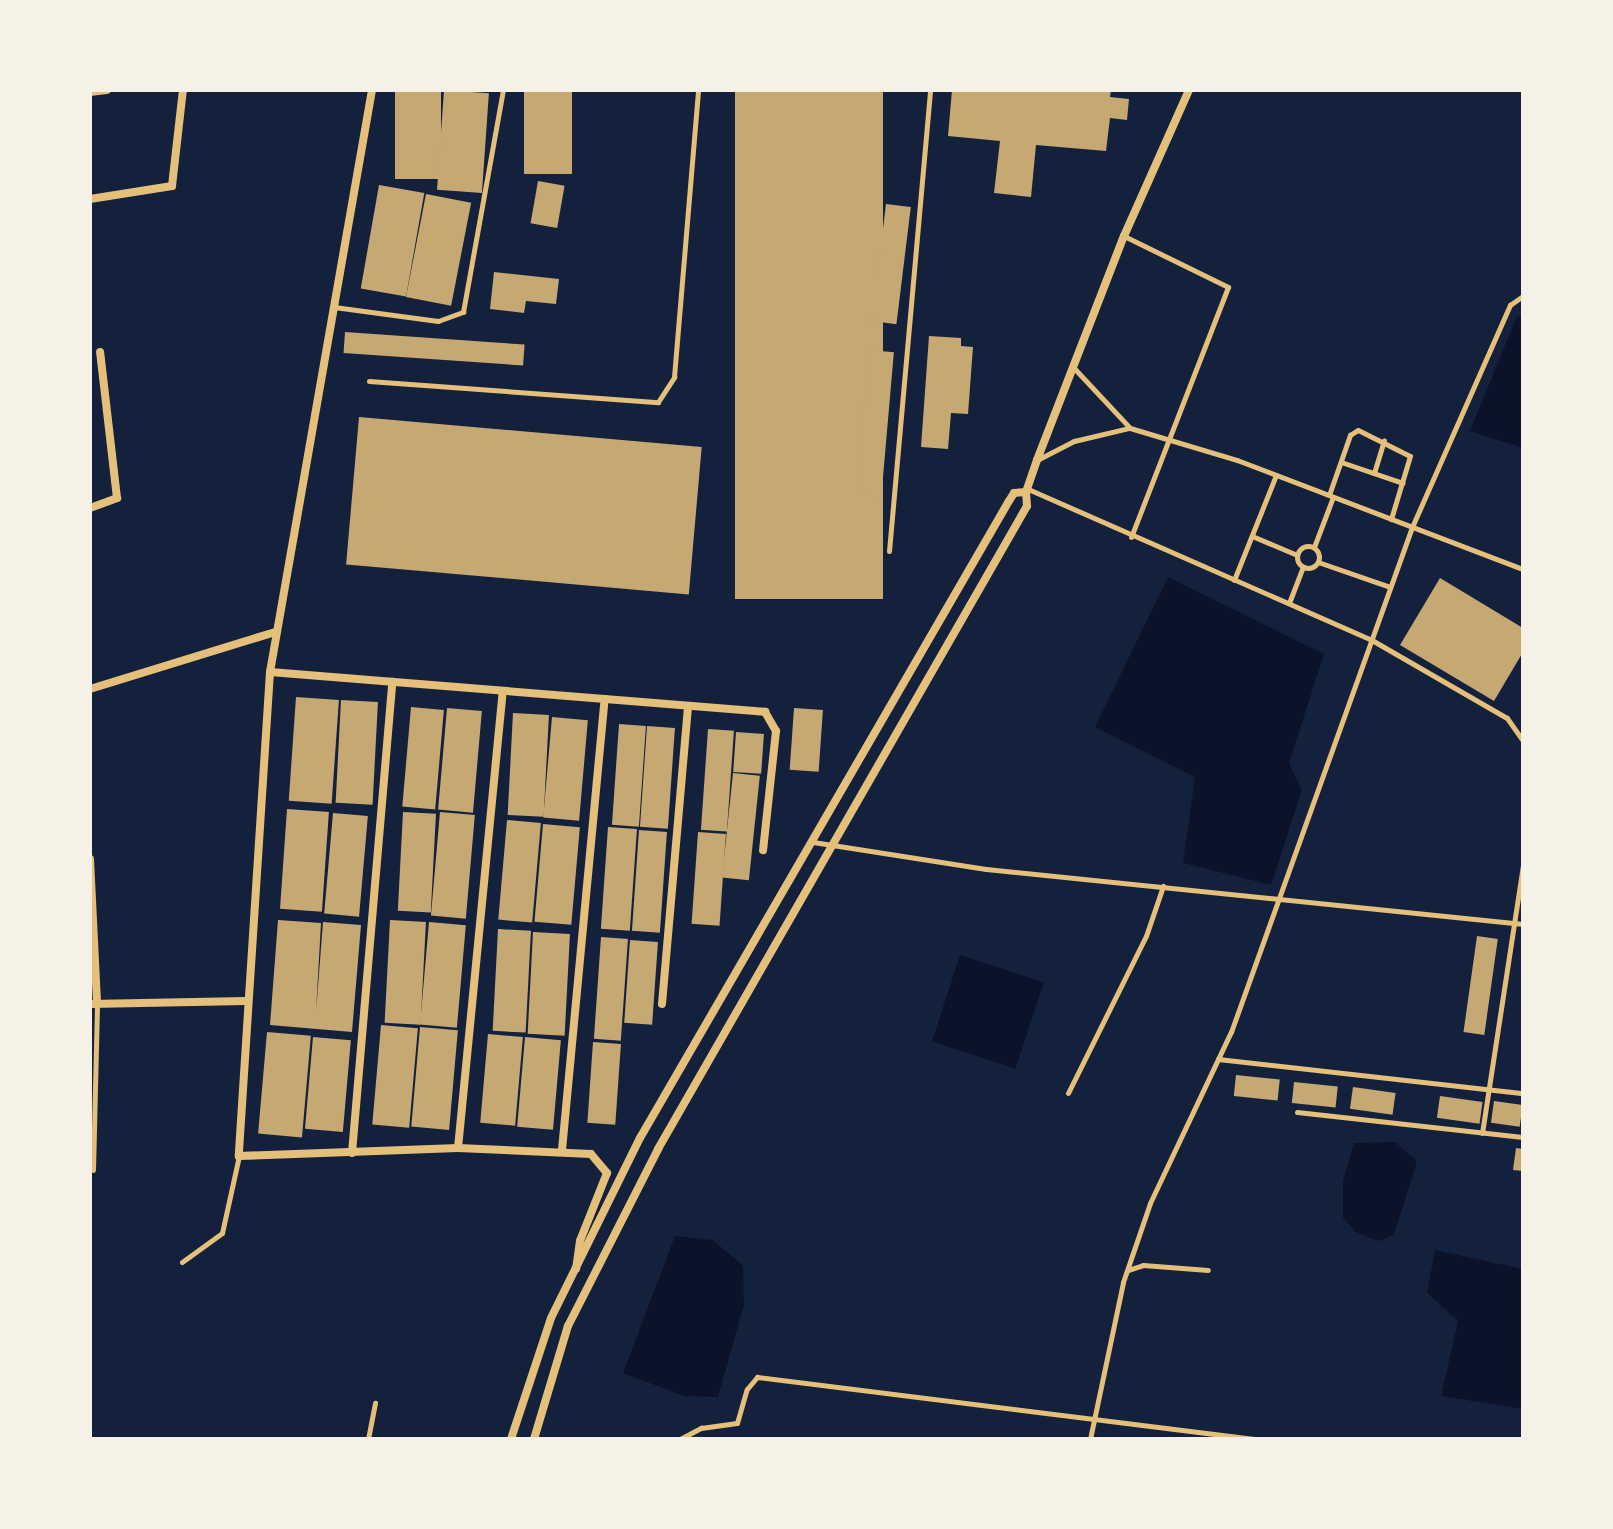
<!DOCTYPE html>
<style>
body{margin:0}
#map{position:relative;width:1613px;height:1529px;overflow:hidden;background:#14213d;font-family:"Work Sans",sans-serif}
div>[style]{position:absolute}
[style*='--x']{left:calc(var(--x)*1px);top:calc(var(--y)*1px);width:calc(var(--w)*1px);rotate:calc(var(--a)*1deg)}
.water>*{inset:0;background:#0b132b;transform-origin:0 0}
.building>*{inset:0;background:#c6a872;transform-origin:0 0}
.service>*{height:5px;margin:-2.5px;padding:0 2.5px;transform-origin:2.5px;border-radius:2.5px;background:#e5c07b}
.service>.ring{margin:-2.5px;padding:0;box-sizing:content-box;background:none;border:5px solid #e5c07b;border-radius:50%}
.minor>*{height:8px;margin:-4px;padding:0 4px;transform-origin:4px;border-radius:4px;background:#e5c07b}
span{translate:-50% -50%;white-space:nowrap;text-align:center;line-height:1.15;-webkit-text-stroke:8px #f6f1e7;paint-order:stroke}
.frame{position:absolute;inset:0;border:92px solid #f6f1e7;pointer-events:none}
</style>
<div id="map">
<div class="water">
<div style="clip-path:polygon(1517px 316px,1523px 318px,1523px 448px,1470px 431px)"></div>
<div style="clip-path:polygon(1168px 577px,1324px 654px,1289px 763px,1302px 790px,1271px 885px,1183px 863px,1195px 777px,1095px 727px)"></div>
<div style="left:960px;top:955px;width:88px;height:91px;rotate:18deg"></div>
<div style="clip-path:polygon(1395px 1142px,1417px 1161px,1394px 1235px,1378px 1241px,1356px 1232px,1343px 1218px,1343px 1181px,1354px 1143px)"></div>
<div style="clip-path:polygon(675px 1236px,713px 1240px,743px 1266px,744px 1305px,718px 1397px,684px 1396px,623px 1373px)"></div>
<div style="clip-path:polygon(1435px 1250px,1523px 1269px,1523px 1409px,1441px 1396px,1458px 1321px,1427px 1293px)"></div>
</div>
<div class="building">
<div style="left:395px;top:90px;width:46px;height:89px"></div>
<div style="left:444px;top:90px;width:45px;height:100px;rotate:4deg"></div>
<div style="left:524px;top:90px;width:48px;height:84px"></div>
<div style="left:735px;top:90px;width:148px;height:509px"></div>
<div style="clip-path:polygon(952px 90px,1111px 90px,1110px 97px,1129px 99px,1127px 120px,1110px 118px,1106px 151px,1036px 145px,1031px 197px,994px 193px,1000px 141px,948px 136px)"></div>
<div style="left:538px;top:181px;width:27px;height:43px;rotate:10deg"></div>
<div style="left:379px;top:185px;width:46px;height:105px;rotate:10deg"></div>
<div style="left:426px;top:194px;width:46px;height:105px;rotate:11deg"></div>
<div style="left:886px;top:204px;width:25px;height:118px;rotate:7deg"></div>
<div style="clip-path:polygon(494px 272px,559px 279px,556px 304px,526px 301px,524px 313px,490px 309px)"></div>
<div style="left:345px;top:332px;width:180px;height:21px;rotate:4deg"></div>
<div style="clip-path:polygon(929px 336px,961px 338px,961px 346px,973px 347px,968px 414px,951px 413px,948px 449px,921px 447px)"></div>
<div style="left:869px;top:350px;width:25px;height:145px;rotate:5deg"></div>
<div style="left:359px;top:417px;width:344px;height:148px;rotate:5deg"></div>
<div style="clip-path:polygon(1440px 578px,1523px 628px,1523px 652px,1494px 701px,1400px 645px)"></div>
<div style="left:296px;top:697px;width:43px;height:104px;rotate:4deg"></div>
<div style="left:341px;top:700px;width:37px;height:103px;rotate:3deg"></div>
<div style="left:411px;top:707px;width:33px;height:100px;rotate:5deg"></div>
<div style="left:447px;top:708px;width:35px;height:102px;rotate:5deg"></div>
<div style="left:794px;top:708px;width:29px;height:62px;rotate:4deg"></div>
<div style="left:513px;top:713px;width:36px;height:102px;rotate:3deg"></div>
<div style="left:552px;top:717px;width:36px;height:101px;rotate:5deg"></div>
<div style="left:619px;top:724px;width:27px;height:101px;rotate:4deg"></div>
<div style="left:647px;top:726px;width:28px;height:101px;rotate:4deg"></div>
<div style="left:708px;top:729px;width:26px;height:101px;rotate:4deg"></div>
<div style="left:736px;top:732px;width:28px;height:40px;rotate:4deg"></div>
<div style="left:733px;top:773px;width:27px;height:105px;rotate:6deg"></div>
<div style="left:287px;top:809px;width:42px;height:100px;rotate:4deg"></div>
<div style="left:403px;top:812px;width:33px;height:99px;rotate:3deg"></div>
<div style="left:440px;top:812px;width:35px;height:104px;rotate:5deg"></div>
<div style="left:333px;top:813px;width:35px;height:101px;rotate:5deg"></div>
<div style="left:507px;top:820px;width:34px;height:100px;rotate:5deg"></div>
<div style="left:543px;top:824px;width:37px;height:98px;rotate:5deg"></div>
<div style="left:608px;top:827px;width:29px;height:102px;rotate:4deg"></div>
<div style="left:639px;top:830px;width:28px;height:101px;rotate:4deg"></div>
<div style="left:698px;top:832px;width:28px;height:92px;rotate:4deg"></div>
<div style="clip-path:polygon(278px 920px,321px 923px,316px 1012px,323px 922px,361px 925px,352px 1032px,270px 1025px)"></div>
<div style="left:390px;top:920px;width:36px;height:103px;rotate:3deg"></div>
<div style="left:429px;top:922px;width:37px;height:103px;rotate:5deg"></div>
<div style="left:498px;top:929px;width:33px;height:102px;rotate:3deg"></div>
<div style="left:533px;top:932px;width:37px;height:102px;rotate:3deg"></div>
<div style="left:1477px;top:936px;width:21px;height:97px;rotate:8deg"></div>
<div style="left:601px;top:937px;width:27px;height:102px;rotate:4deg"></div>
<div style="left:630px;top:940px;width:28px;height:83px;rotate:4deg"></div>
<div style="left:381px;top:1025px;width:37px;height:100px;rotate:5deg"></div>
<div style="left:420px;top:1027px;width:38px;height:100px;rotate:5deg"></div>
<div style="left:267px;top:1032px;width:44px;height:102px;rotate:5deg"></div>
<div style="left:488px;top:1034px;width:35px;height:89px;rotate:5deg"></div>
<div style="left:313px;top:1037px;width:38px;height:92px;rotate:5deg"></div>
<div style="left:525px;top:1037px;width:36px;height:90px;rotate:5deg"></div>
<div style="left:593px;top:1042px;width:28px;height:81px;rotate:4deg"></div>
<div style="left:1236px;top:1075px;width:44px;height:21px;rotate:6deg"></div>
<div style="left:1294px;top:1082px;width:44px;height:21px;rotate:6deg"></div>
<div style="left:1353px;top:1087px;width:43px;height:22px;rotate:8deg"></div>
<div style="left:1440px;top:1096px;width:43px;height:22px;rotate:8deg"></div>
<div style="left:1494px;top:1101px;width:29px;height:22px;rotate:8deg"></div>
<div style="clip-path:polygon(1516px 1148px,1523px 1149px,1523px 1171px,1513px 1170px)"></div>
</div>
<div class="service">
<div style="--x:1124;--y:236;--w:116;--a:26.1"></div>
<div style="--x:1228;--y:287;--w:268;--a:111.2"></div>
<div style="--x:334;--y:307;--w:105;--a:7.7"></div>
<div style="--x:438;--y:321;--w:27;--a:-20"></div>
<div style="--x:463;--y:312;--w:226;--a:-79.8"></div>
<div style="--x:1073;--y:367;--w:83;--a:46.9"></div>
<div style="--x:1130;--y:428;--w:112;--a:16.7"></div>
<div style="--x:1237;--y:460;--w:306;--a:20.9"></div>
<div style="--x:369;--y:381;--w:290;--a:4.2"></div>
<div style="--x:658;--y:402;--w:30;--a:-57"></div>
<div style="--x:674;--y:377;--w:288;--a:-85.2"></div>
<div style="--x:1037;--y:460;--w:42;--a:-27.2"></div>
<div style="--x:1074;--y:441;--w:57;--a:-13.3"></div>
<div style="--x:1341;--y:462;--w:65;--a:18.7"></div>
<div style="--x:1374;--y:473;--w:34;--a:-73"></div>
<div style="--x:1028;--y:489;--w:373;--a:23.7"></div>
<div style="--x:1370;--y:639;--w:158;--a:30"></div>
<div style="--x:1507;--y:718;--w:28;--a:55"></div>
<div style="--x:1329;--y:495;--w:64;--a:-70.7"></div>
<div style="--x:1350;--y:435;--w:9;--a:-32"></div>
<div style="--x:1358;--y:430;--w:58;--a:26.6"></div>
<div style="--x:1410;--y:456;--w:66;--a:106.8"></div>
<div style="--x:1252;--y:536;--w:49;--a:22.9"></div>
<div class="ring" style="left:1297px;top:546px;width:17px;height:17px"></div>
<div style="--x:1314;--y:547;--w:53;--a:-69.2"></div>
<div style="--x:889;--y:551;--w:463;--a:-84.9"></div>
<div style="--x:1318;--y:562;--w:76;--a:19.1"></div>
<div style="--x:1234;--y:580;--w:113;--a:-68.2"></div>
<div style="--x:1289;--y:603;--w:39;--a:-69"></div>
<div style="--x:813;--y:842;--w:175;--a:8.9"></div>
<div style="--x:986;--y:869;--w:540;--a:5.85"></div>
<div style="--x:1218;--y:1059;--w:307;--a:6.4"></div>
<div style="--x:1068;--y:1093;--w:175;--a:-63.6"></div>
<div style="--x:1146;--y:936;--w:53;--a:-71.2"></div>
<div style="--x:1297;--y:1112;--w:227;--a:6.3"></div>
<div style="--x:1482;--y:1133;--w:270;--a:-81.3"></div>
<div style="--x:93;--y:1170;--w:166;--a:-88.6"></div>
<div style="--x:182;--y:1262;--w:49;--a:-35.9"></div>
<div style="--x:222;--y:1233;--w:79;--a:-77.6"></div>
<div style="--x:1128;--y:1270;--w:16;--a:-18"></div>
<div style="--x:1143;--y:1265;--w:65;--a:4.4"></div>
<div style="--x:368;--y:1439;--w:37;--a:-79"></div>
<div style="--x:680;--y:1439;--w:24;--a:-28"></div>
<div style="--x:701;--y:1428;--w:36;--a:-8"></div>
<div style="--x:737;--y:1423;--w:35;--a:-74"></div>
<div style="--x:747;--y:1389;--w:16;--a:-50"></div>
<div style="--x:757;--y:1377;--w:501;--a:7.11"></div>
<div style="--x:1090;--y:1439;--w:160;--a:-78.1"></div>
<div style="--x:1123;--y:1282;--w:83;--a:-71.1"></div>
<div style="--x:1150;--y:1203;--w:189;--a:-64.7"></div>
<div style="--x:1231;--y:1032;--w:536;--a:-70.28"></div>
<div style="--x:1412;--y:527;--w:243;--a:-66.2"></div>
<div style="--x:1510;--y:305;--w:16;--a:-35"></div>
</div>
<div class="minor">
<div style="--x:372;--y:90;--w:591;--a:99.94"></div>
<div style="--x:270;--y:672;--w:485;--a:93.7"></div>
<div style="--x:239;--y:1156;--w:219;--a:-2.1"></div>
<div style="--x:458;--y:1148;--w:133;--a:2.6"></div>
<div style="--x:591;--y:1154;--w:25;--a:50"></div>
<div style="--x:607;--y:1173;--w:73;--a:111.7"></div>
<div style="--x:580;--y:1241;--w:28;--a:98"></div>
<div style="--x:90;--y:92;--w:17;--a:-7"></div>
<div style="--x:90;--y:199;--w:83;--a:-9"></div>
<div style="--x:172;--y:186;--w:97;--a:-83.5"></div>
<div style="--x:90;--y:508;--w:29;--a:-20"></div>
<div style="--x:117;--y:498;--w:147;--a:-96.6"></div>
<div style="--x:270;--y:672;--w:497;--a:4.6"></div>
<div style="--x:765;--y:712;--w:22;--a:60"></div>
<div style="--x:776;--y:731;--w:120;--a:96.2"></div>
<div style="--x:90;--y:689;--w:194;--a:-17.1"></div>
<div style="--x:90;--y:859;--w:145;--a:87.2"></div>
<div style="--x:90;--y:1004;--w:156;--a:-1.1"></div>
<div style="--x:662;--y:1004;--w:299;--a:-85"></div>
<div style="--x:458;--y:1148;--w:459;--a:-84.4"></div>
<div style="--x:562;--y:1150;--w:453;--a:-84.6"></div>
<div style="--x:352;--y:1153;--w:473;--a:-85.1"></div>
<div style="--x:511;--y:1439;--w:127;--a:-71.7"></div>
<div style="--x:551;--y:1318;--w:201;--a:-63.7"></div>
<div style="--x:640;--y:1138;--w:736;--a:-59.92"></div>
<div style="--x:1009;--y:501;--w:9;--a:-58"></div>
<div style="--x:1014;--y:493;--w:12;--a:-5"></div>
<div style="--x:534;--y:1439;--w:118;--a:-73.3"></div>
<div style="--x:568;--y:1326;--w:199;--a:-63"></div>
<div style="--x:658;--y:1149;--w:741;--a:-60.15"></div>
<div style="--x:1027;--y:506;--w:14;--a:-94"></div>
<div style="--x:1026;--y:492;--w:34;--a:-71"></div>
<div style="--x:1037;--y:460;--w:240;--a:-68.8"></div>
<div style="--x:1124;--y:236;--w:160;--a:-66"></div>
</div>
<div class="frame"></div>
</div>
